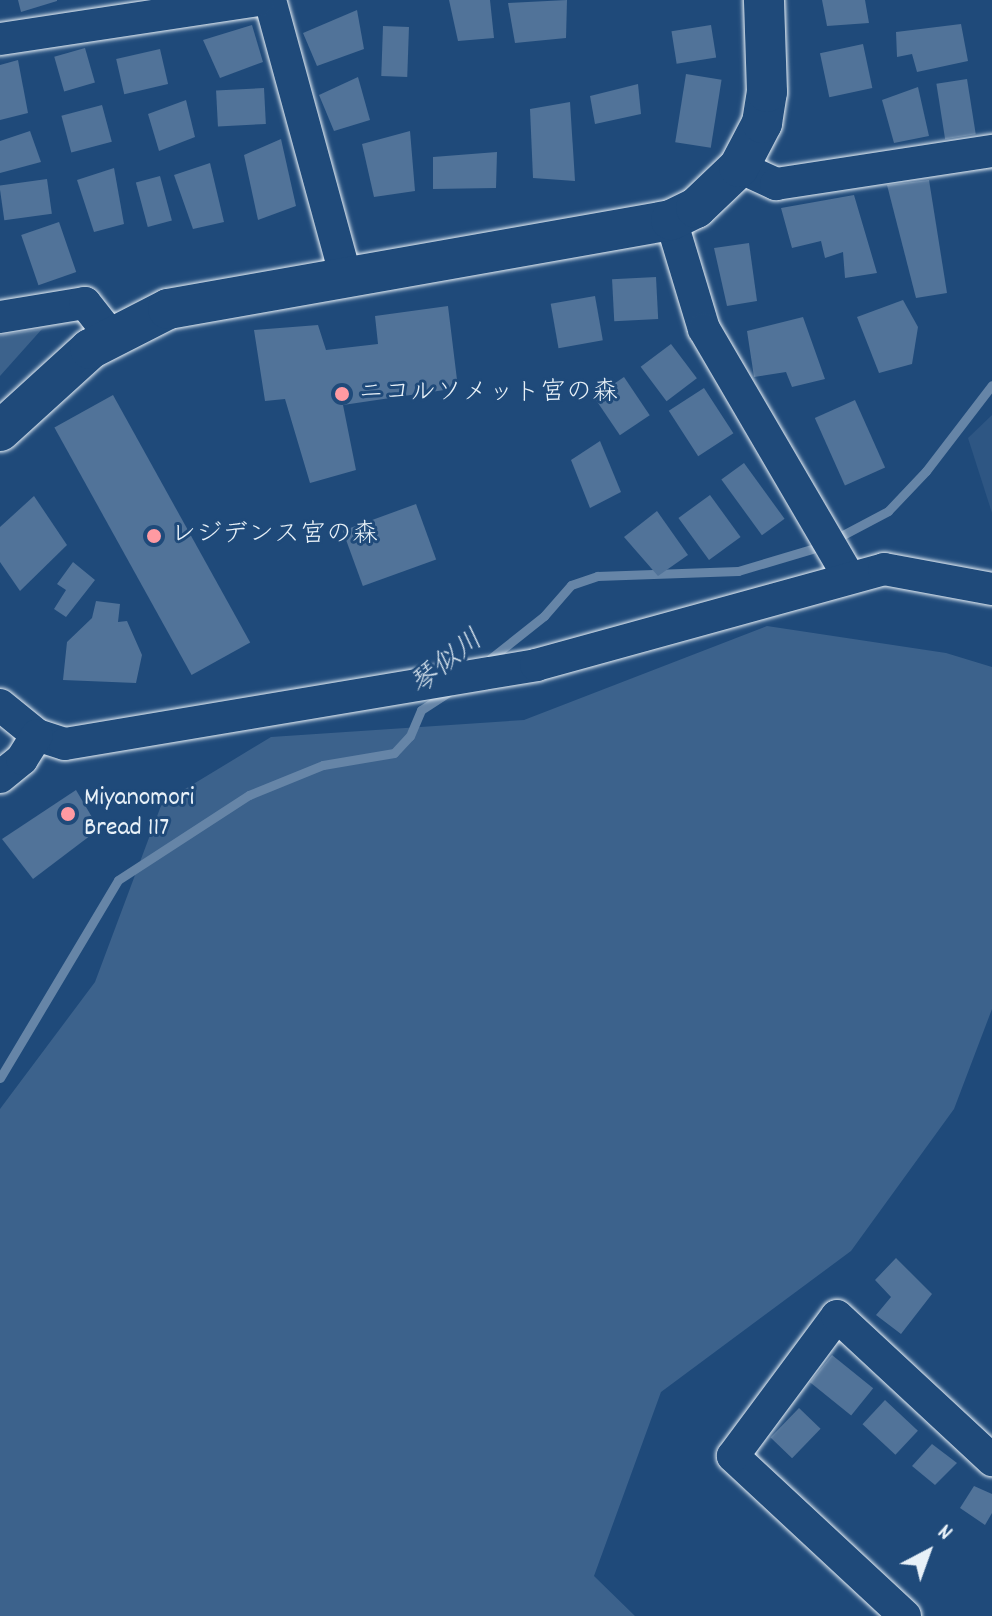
<!DOCTYPE html>
<meta charset="utf-8">
<style>
body{margin:0}
#map{position:relative;width:992px;height:1616px;overflow:hidden;background:#1f4a7a;font-family:Dekko,"Klee One",sans-serif}
div>[style]{position:absolute}
[style*='--x']{left:calc(var(--x)*1px);top:calc(var(--y)*1px);width:calc(var(--w)*1px);rotate:calc(var(--a)*1deg)}
.built>*{inset:0;background:#2e5683}
.green>*{inset:0;background:#3c628c}
.stream>*{height:9px;margin:-4.5px;padding:0 4.5px;transform-origin:4.5px;border-radius:4.5px;background:#6685a7}
.building>*{inset:0;background:#517399;transform-origin:0 0}
.roads{filter:drop-shadow(0 0 2px #e8f1f8) drop-shadow(0 0 2px #e8f1f8)}
.minor>*{height:32px;margin:-16px;padding:0 16px;transform-origin:16px;border-radius:16px;background:#1f4a7a}
.tertiary>*{height:40px;margin:-20px;padding:0 20px;transform-origin:20px;border-radius:20px;background:#1f4a7a}
.dots>*{width:22px;height:22px;translate:-50% -50%;box-sizing:border-box;border:4px solid #1f4a7a;border-radius:50%}
span{translate:-50% -50%;white-space:nowrap;text-align:center;line-height:1.15;-webkit-text-stroke:6px #1f4a7a;paint-order:stroke}
.poi-label{font-size:26px;color:#e8f1f8}
.left{translate:0 -50%;text-align:left}
.water-label{font-size:28px;color:#d4e1ec;font-style:italic}
.north{position:absolute;left:888px;top:1512px;width:80px;height:80px;-webkit-text-stroke:6px #1f4a7a;paint-order:stroke;rotate:41deg;font-size:22px;font-weight:700;line-height:32px;text-align:center;color:#e8f1f8}
.north::after{content:'';display:block;margin:auto;width:28px;height:36px;background:#e8f1f8;clip-path:polygon(50% 0,100% 100%,50% 72%,0 100%)}
</style>
<div id="map">
<div class="built">
<div style="clip-path:polygon(992px 415px,992px 513px,968px 438px)"></div>
</div>
<div class="green">
<div style="clip-path:polygon(42px 329px,0 376px,0 335px)"></div>
<div style="clip-path:polygon(767px 626px,946px 653px,992px 667px,992px 1009px,954px 1109px,851px 1251px,661px 1392px,594px 1576px,635px 1616px,0 1616px,0 1109px,95px 982px,162px 803px,271px 737px,524px 720px)"></div>
</div>
<div class="stream">
<div style="--x:486;--y:662;--w:74;--a:-38.4"></div>
<div style="--x:544;--y:616;--w:41;--a:-48.9"></div>
<div style="--x:571;--y:585;--w:28;--a:-19"></div>
<div style="--x:597;--y:576;--w:141;--a:-2"></div>
<div style="--x:738;--y:571;--w:88;--a:-16.6"></div>
<div style="--x:822;--y:546;--w:75;--a:-27.9"></div>
<div style="--x:888;--y:511;--w:55;--a:-46.5"></div>
<div style="--x:926;--y:471;--w:108;--a:-52.5"></div>
<div style="--x:0;--y:1078;--w:230;--a:-59.2"></div>
<div style="--x:118;--y:880;--w:156;--a:-33"></div>
<div style="--x:249;--y:795;--w:80;--a:-22.1"></div>
<div style="--x:323;--y:765;--w:72;--a:-9.6"></div>
<div style="--x:394;--y:753;--w:23;--a:-47"></div>
<div style="--x:410;--y:736;--w:28;--a:-67"></div>
<div style="--x:421;--y:710;--w:35;--a:-33"></div>
</div>
<div class="building">
<div style="clip-path:polygon(18px 0,57px 0,57px 1px,21px 12px)"></div>
<div style="clip-path:polygon(449px 0,490px 0,494px 38px,458px 41px)"></div>
<div style="clip-path:polygon(567px 0,566px 38px,515px 43px,508px 3px)"></div>
<div style="clip-path:polygon(822px 0,865px 0,869px 23px,827px 26px)"></div>
<div style="clip-path:polygon(357px 10px,364px 49px,317px 66px,303px 33px)"></div>
<div style="clip-path:polygon(961px 24px,968px 61px,917px 72px,912px 54px,897px 57px,896px 32px)"></div>
<div style="clip-path:polygon(252px 25px,263px 62px,220px 78px,203px 40px)"></div>
<div style="left:711px;top:25px;width:33px;height:40px;rotate:81deg"></div>
<div style="left:383px;top:26px;width:26px;height:50px;rotate:2deg"></div>
<div style="left:863px;top:44px;width:45px;height:44px;rotate:78deg"></div>
<div style="left:85px;top:48px;width:36px;height:32px;rotate:74deg"></div>
<div style="left:160px;top:49px;width:36px;height:45px;rotate:77deg"></div>
<div style="clip-path:polygon(18px 60px,28px 113px,0 120px,0 65px)"></div>
<div style="left:686px;top:74px;width:36px;height:69px;rotate:9deg"></div>
<div style="clip-path:polygon(358px 77px,370px 120px,334px 131px,319px 95px)"></div>
<div style="left:967px;top:79px;width:56px;height:31px;rotate:81deg"></div>
<div style="clip-path:polygon(638px 84px,641px 114px,595px 124px,590px 96px)"></div>
<div style="clip-path:polygon(918px 87px,929px 136px,894px 143px,882px 100px)"></div>
<div style="left:264px;top:88px;width:36px;height:48px;rotate:87deg"></div>
<div style="clip-path:polygon(186px 100px,195px 137px,159px 151px,148px 114px)"></div>
<div style="clip-path:polygon(570px 102px,575px 181px,533px 178px,530px 109px)"></div>
<div style="left:102px;top:105px;width:38px;height:42px;rotate:75deg"></div>
<div style="clip-path:polygon(30px 131px,41px 162px,0 173px,0 141px)"></div>
<div style="clip-path:polygon(410px 131px,415px 191px,374px 197px,362px 144px)"></div>
<div style="clip-path:polygon(281px 139px,296px 206px,258px 220px,244px 155px)"></div>
<div style="clip-path:polygon(497px 152px,496px 188px,433px 189px,433px 157px)"></div>
<div style="clip-path:polygon(210px 163px,224px 222px,193px 229px,174px 175px)"></div>
<div style="clip-path:polygon(114px 168px,124px 224px,94px 232px,77px 180px)"></div>
<div style="left:160px;top:176px;width:46px;height:25px;rotate:75deg"></div>
<div style="left:47px;top:179px;width:35px;height:48px;rotate:82deg"></div>
<div style="clip-path:polygon(929px 180px,947px 293px,916px 298px,887px 185px)"></div>
<div style="clip-path:polygon(854px 195px,877px 273px,845px 278px,843px 252px,825px 258px,821px 241px,792px 248px,781px 208px)"></div>
<div style="left:59px;top:222px;width:53px;height:40px;rotate:71deg"></div>
<div style="clip-path:polygon(749px 243px,757px 301px,727px 306px,714px 248px)"></div>
<div style="left:656px;top:277px;width:42px;height:44px;rotate:87deg"></div>
<div style="left:595px;top:296px;width:45px;height:45px;rotate:80deg"></div>
<div style="clip-path:polygon(903px 300px,918px 327px,912px 364px,879px 373px,857px 317px)"></div>
<div style="clip-path:polygon(448px 306px,458px 388px,343px 405px,356px 470px,310px 483px,285px 399px,265px 401px,254px 330px,318px 325px,326px 350px,378px 344px,375px 316px)"></div>
<div style="clip-path:polygon(803px 317px,825px 379px,792px 387px,786px 372px,754px 377px,747px 331px)"></div>
<div style="left:671px;top:344px;width:43px;height:38px;rotate:53deg"></div>
<div style="left:624px;top:377px;width:46px;height:36px;rotate:56deg"></div>
<div style="left:704px;top:388px;width:54px;height:42px;rotate:57deg"></div>
<div style="left:113px;top:395px;width:283px;height:67px;rotate:61deg"></div>
<div style="left:855px;top:400px;width:74px;height:44px;rotate:66deg"></div>
<div style="clip-path:polygon(600px 441px,621px 492px,590px 508px,571px 460px)"></div>
<div style="left:744px;top:463px;width:69px;height:28px;rotate:54deg"></div>
<div style="left:710px;top:495px;width:52px;height:39px;rotate:54deg"></div>
<div style="clip-path:polygon(34px 496px,67px 545px,20px 591px,0 562px,0 527px)"></div>
<div style="left:416px;top:504px;width:59px;height:78px;rotate:70deg"></div>
<div style="clip-path:polygon(657px 511px,688px 555px,658px 576px,624px 537px)"></div>
<div style="clip-path:polygon(73px 562px,95px 580px,66px 617px,54px 609px,66px 590px,57px 584px)"></div>
<div style="clip-path:polygon(96px 601px,120px 604px,118px 622px,127px 621px,142px 655px,136px 683px,63px 680px,67px 642px,92px 618px)"></div>
<div style="clip-path:polygon(76px 790px,99px 829px,33px 879px,2px 839px)"></div>
<div style="clip-path:polygon(896px 1258px,932px 1294px,901px 1334px,876px 1315px,891px 1297px,875px 1280px)"></div>
<div style="left:832px;top:1355px;width:53px;height:35px;rotate:39deg"></div>
<div style="left:885px;top:1400px;width:45px;height:33px;rotate:43deg"></div>
<div style="left:799px;top:1408px;width:30px;height:41px;rotate:44deg"></div>
<div style="clip-path:polygon(932px 1444px,957px 1463px,935px 1485px,912px 1466px)"></div>
<div style="clip-path:polygon(974px 1486px,992px 1494px,992px 1513px,985px 1525px,960px 1508px)"></div>
</div>
<div class="roads">
<div class="minor">
<div style="--x:270;--y:0;--w:285;--a:74.7"></div>
<div style="--x:0;--y:39;--w:261;--a:-8.6"></div>
<div style="--x:739;--y:167;--w:41;--a:24.7"></div>
<div style="--x:776;--y:184;--w:219;--a:-8.7"></div>
<div style="--x:671;--y:220;--w:114;--a:73.2"></div>
<div style="--x:704;--y:329;--w:287;--a:59.7"></div>
<div style="--x:0;--y:317;--w:86;--a:-9.4"></div>
<div style="--x:85;--y:303;--w:42;--a:51.8"></div>
<div style="--x:0;--y:705;--w:48;--a:39"></div>
<div style="--x:37;--y:735;--w:29;--a:18"></div>
<div style="--x:65;--y:744;--w:478;--a:-9.5"></div>
<div style="--x:536;--y:665;--w:361;--a:-15.4"></div>
<div style="--x:884;--y:569;--w:110;--a:10.5"></div>
<div style="--x:0;--y:777;--w:28;--a:-39"></div>
<div style="--x:22;--y:759;--w:28;--a:-58"></div>
<div style="--x:905;--y:1616;--w:235;--a:-137.1"></div>
<div style="--x:733;--y:1456;--w:174;--a:-53.4"></div>
<div style="--x:837;--y:1316;--w:212;--a:42.9"></div>
</div>
<div class="tertiary">
<div style="--x:0;--y:431;--w:122;--a:-42.3"></div>
<div style="--x:90;--y:349;--w:88;--a:-27.1"></div>
<div style="--x:168;--y:309;--w:511;--a:-10.03"></div>
<div style="--x:671;--y:220;--w:28;--a:-26"></div>
<div style="--x:696;--y:208;--w:59;--a:-43.6"></div>
<div style="--x:739;--y:167;--w:50;--a:-62.4"></div>
<div style="--x:762;--y:123;--w:31;--a:-81"></div>
<div style="--x:767;--y:92;--w:92;--a:-91.9"></div>
</div>
</div>
<div class="dots">
<div style="left:342px;top:394px;background:#ff9aa2"></div>
<div style="left:154px;top:536px;background:#ff9aa2"></div>
<div style="left:68px;top:814px;background:#ff9aa2"></div>
</div>
<div class="poi-label">
<span class="left" style="left:358px;top:394px">ニコルソメット宮の森</span>
<span class="left" style="left:170px;top:536px">レジデンス宮の森</span>
<span class="left" style="left:84px;top:814px">Miyanomori<br>Bread 117</span>
</div>
<div class="water-label">
<span style="left:448px;top:664px;rotate:-39deg">琴似川</span>
</div>
<div class="north">N</div>
</div>
